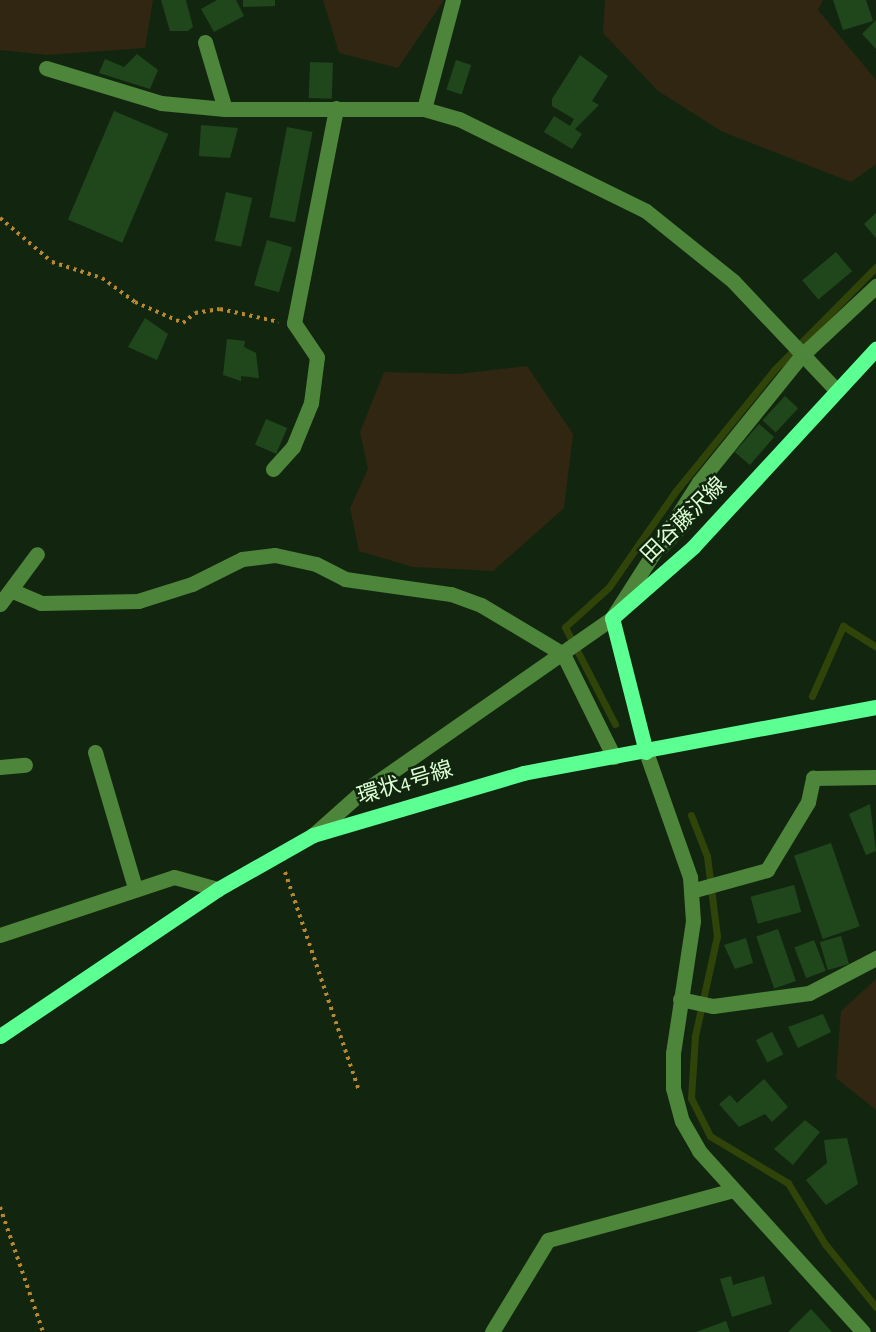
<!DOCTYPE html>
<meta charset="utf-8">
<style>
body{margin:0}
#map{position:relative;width:876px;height:1332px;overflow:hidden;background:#12260f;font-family:"Alegreya Sans","Noto Sans JP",sans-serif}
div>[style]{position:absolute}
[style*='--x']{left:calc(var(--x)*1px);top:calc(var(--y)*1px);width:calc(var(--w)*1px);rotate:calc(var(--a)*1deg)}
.green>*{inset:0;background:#302612}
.stream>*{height:7px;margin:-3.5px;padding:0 3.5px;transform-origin:3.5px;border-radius:3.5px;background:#30440a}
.building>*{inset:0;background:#1f471b;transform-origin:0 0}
.path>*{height:4px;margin-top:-2px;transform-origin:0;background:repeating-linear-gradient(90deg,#b9882e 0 3px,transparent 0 7.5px)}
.minor>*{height:15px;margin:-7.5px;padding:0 7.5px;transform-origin:7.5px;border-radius:7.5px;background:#4d853a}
.major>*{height:15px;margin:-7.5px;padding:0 7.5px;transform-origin:7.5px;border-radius:7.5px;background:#5bff92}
span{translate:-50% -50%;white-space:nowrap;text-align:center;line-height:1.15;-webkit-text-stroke:5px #12260f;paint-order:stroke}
.street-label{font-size:22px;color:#dcffd4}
</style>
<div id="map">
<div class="green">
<div style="clip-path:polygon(0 0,153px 0,145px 48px,47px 55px,0 50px)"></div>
<div style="clip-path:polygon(323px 0,444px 0,398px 68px,339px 53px)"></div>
<div style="clip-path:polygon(605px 0,823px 0,818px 10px,876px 80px,876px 164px,851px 182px,723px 132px,658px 91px,603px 33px)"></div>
<div style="clip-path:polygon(527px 366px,573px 434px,564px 508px,493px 571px,413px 567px,359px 551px,350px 508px,368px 469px,360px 432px,384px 372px,458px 374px)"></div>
<div style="clip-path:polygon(876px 979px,876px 1110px,836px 1078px,841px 1011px)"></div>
</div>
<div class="stream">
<div style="--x:812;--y:696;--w:77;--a:-66.1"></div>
<div style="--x:843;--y:626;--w:39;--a:32"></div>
<div style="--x:615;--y:724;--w:109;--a:-117.3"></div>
<div style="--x:565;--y:627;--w:59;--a:-42.3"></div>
<div style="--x:609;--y:587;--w:116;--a:-55.2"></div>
<div style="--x:675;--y:492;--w:157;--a:-50.9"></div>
<div style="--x:774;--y:370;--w:145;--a:-45.3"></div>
<div style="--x:691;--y:815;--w:44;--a:68.7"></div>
<div style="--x:707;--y:856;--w:81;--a:82.9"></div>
<div style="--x:717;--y:936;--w:102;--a:102.4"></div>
<div style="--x:695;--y:1036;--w:62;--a:93.7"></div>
<div style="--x:691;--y:1098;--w:42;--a:63.4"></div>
<div style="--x:710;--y:1136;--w:91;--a:31.1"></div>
<div style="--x:788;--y:1183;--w:71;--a:58.8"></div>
<div style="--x:825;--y:1244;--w:81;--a:51"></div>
</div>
<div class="building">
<div style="clip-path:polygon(161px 0,186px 0,193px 27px,188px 31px,170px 31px)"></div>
<div style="clip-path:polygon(217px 0,236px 0,244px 16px,214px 32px,201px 9px)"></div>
<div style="clip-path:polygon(243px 0,275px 0,275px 6px,243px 7px)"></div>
<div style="clip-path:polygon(833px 0,866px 0,873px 21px,843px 30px)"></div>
<div style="clip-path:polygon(876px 20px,876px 49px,862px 34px)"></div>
<div style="clip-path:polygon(137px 54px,158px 70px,150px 89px,99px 73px,105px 59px,124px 67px)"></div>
<div style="clip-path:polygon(580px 55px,608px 76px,592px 101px,599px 105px,575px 129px,582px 134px,572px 149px,544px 132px,554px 116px,570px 126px,574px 119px,552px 106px,552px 99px)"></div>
<div style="left:456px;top:60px;width:16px;height:31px;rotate:18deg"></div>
<div style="left:310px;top:62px;width:23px;height:36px;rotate:2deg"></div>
<div style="left:114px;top:111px;width:59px;height:118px;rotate:23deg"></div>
<div style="clip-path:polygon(201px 125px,238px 128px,230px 158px,199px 156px)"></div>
<div style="left:287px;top:127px;width:26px;height:92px;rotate:11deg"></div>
<div style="left:226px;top:192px;width:27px;height:50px;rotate:13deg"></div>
<div style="clip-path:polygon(876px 213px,876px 238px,864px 224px)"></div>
<div style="left:267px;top:240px;width:26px;height:47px;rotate:16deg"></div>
<div style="left:836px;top:252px;width:25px;height:44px;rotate:50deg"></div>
<div style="clip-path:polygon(145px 318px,168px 334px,157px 360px,128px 347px)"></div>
<div style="clip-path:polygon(227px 339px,245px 341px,244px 347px,256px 353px,259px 378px,241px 376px,241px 381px,223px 375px)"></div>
<div style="left:785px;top:396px;width:18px;height:33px;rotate:43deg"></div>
<div style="left:266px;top:419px;width:23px;height:28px;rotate:23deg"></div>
<div style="left:759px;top:424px;width:20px;height:37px;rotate:41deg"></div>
<div style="clip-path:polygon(683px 516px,693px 526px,666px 554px,661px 549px)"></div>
<div style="clip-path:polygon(870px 804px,876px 851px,866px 855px,849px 814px)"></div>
<div style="left:831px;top:843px;width:88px;height:39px;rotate:71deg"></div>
<div style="left:794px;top:885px;width:28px;height:45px;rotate:75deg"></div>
<div style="left:778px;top:929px;width:55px;height:23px;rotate:71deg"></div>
<div style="left:841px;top:936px;width:29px;height:22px;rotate:74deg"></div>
<div style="clip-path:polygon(746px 938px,753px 963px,735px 969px,724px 945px)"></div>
<div style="left:814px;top:940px;width:33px;height:21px;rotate:69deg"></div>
<div style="clip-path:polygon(823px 1014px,831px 1032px,798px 1048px,788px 1027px)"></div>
<div style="left:772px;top:1032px;width:25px;height:18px;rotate:63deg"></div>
<div style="clip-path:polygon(764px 1079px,788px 1107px,772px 1122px,765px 1114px,739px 1127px,719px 1104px,730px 1095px,737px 1103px)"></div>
<div style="clip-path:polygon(805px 1120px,820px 1132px,793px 1165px,774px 1149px)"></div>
<div style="clip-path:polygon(847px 1138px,858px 1184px,826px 1205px,806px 1180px,827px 1163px,824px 1140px)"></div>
<div style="clip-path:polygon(731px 1276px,733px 1285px,764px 1276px,772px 1304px,732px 1317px,720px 1279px)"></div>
<div style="clip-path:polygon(811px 1309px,832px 1332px,788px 1332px)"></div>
<div style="clip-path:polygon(726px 1321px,730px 1332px,696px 1332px)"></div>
</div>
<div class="path">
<div style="--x:0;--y:218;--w:68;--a:40.2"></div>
<div style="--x:52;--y:262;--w:52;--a:17.7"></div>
<div style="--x:102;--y:278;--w:41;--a:36"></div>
<div style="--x:135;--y:302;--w:52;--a:23.6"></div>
<div style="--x:183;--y:323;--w:16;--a:-40"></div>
<div style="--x:195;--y:313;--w:25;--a:-9"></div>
<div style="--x:220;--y:309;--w:60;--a:12.4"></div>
<div style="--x:285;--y:872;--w:231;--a:71.3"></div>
<div style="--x:0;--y:1207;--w:132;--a:71"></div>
</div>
<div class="minor">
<div style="--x:205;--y:42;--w:70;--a:73.4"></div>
<div style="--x:225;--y:109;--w:199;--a:0"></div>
<div style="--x:424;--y:109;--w:36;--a:16"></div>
<div style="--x:459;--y:119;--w:208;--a:26.2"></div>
<div style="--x:646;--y:211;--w:112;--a:38.8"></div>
<div style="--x:733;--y:281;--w:151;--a:46.6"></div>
<div style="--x:46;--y:68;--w:120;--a:16.9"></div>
<div style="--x:161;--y:103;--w:64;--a:5.4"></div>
<div style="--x:424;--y:109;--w:113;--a:-75.1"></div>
<div style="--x:273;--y:469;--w:30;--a:-48"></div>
<div style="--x:293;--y:447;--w:48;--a:-67.8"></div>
<div style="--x:311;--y:403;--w:46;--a:-82.6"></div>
<div style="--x:317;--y:357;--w:41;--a:-124.1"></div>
<div style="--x:294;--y:323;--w:219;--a:-78.9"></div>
<div style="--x:13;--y:591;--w:30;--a:23"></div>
<div style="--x:41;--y:603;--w:97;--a:-1.2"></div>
<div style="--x:138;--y:601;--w:57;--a:-17.5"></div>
<div style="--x:192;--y:584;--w:56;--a:-26.6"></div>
<div style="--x:242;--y:559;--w:33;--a:-7"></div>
<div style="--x:275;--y:555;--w:42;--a:12.4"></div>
<div style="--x:316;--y:564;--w:33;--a:27"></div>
<div style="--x:345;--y:579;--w:107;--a:8.1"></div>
<div style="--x:451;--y:594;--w:32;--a:20"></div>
<div style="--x:481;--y:605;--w:96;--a:30.9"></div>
<div style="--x:563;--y:654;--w:115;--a:63.7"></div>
<div style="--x:0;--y:604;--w:62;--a:-53.5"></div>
<div style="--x:95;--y:752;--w:142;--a:73.6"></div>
<div style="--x:646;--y:752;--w:133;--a:70.6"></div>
<div style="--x:690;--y:877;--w:44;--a:86.1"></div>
<div style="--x:693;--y:921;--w:134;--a:98.6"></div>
<div style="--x:673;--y:1053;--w:35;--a:90"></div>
<div style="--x:673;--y:1088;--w:34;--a:75"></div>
<div style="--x:682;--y:1121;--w:34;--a:60"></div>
<div style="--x:699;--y:1151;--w:244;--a:47.8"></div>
<div style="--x:0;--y:767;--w:25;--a:-5"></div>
<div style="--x:313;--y:835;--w:59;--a:-41.6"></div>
<div style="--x:357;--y:796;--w:311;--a:-34.9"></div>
<div style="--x:612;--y:618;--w:161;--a:-57.4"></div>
<div style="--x:699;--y:482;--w:162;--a:-51"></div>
<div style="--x:801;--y:356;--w:103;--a:-43"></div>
<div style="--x:691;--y:891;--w:79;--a:-15.4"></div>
<div style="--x:767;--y:870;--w:79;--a:-58.9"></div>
<div style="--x:808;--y:802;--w:25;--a:-78"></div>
<div style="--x:813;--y:778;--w:63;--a:-0.9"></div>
<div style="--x:0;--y:935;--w:183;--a:-18.4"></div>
<div style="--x:174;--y:877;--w:46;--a:15.3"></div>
<div style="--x:680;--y:999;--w:34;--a:12"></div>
<div style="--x:713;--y:1006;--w:97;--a:-7.7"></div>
<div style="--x:809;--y:993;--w:76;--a:-27.6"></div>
<div style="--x:492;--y:1332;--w:108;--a:-58.7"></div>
<div style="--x:548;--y:1240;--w:192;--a:-15.1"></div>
</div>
<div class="major">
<div style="--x:646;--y:752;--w:138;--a:-104.2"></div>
<div style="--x:612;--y:618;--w:108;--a:-41.2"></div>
<div style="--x:693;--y:547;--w:270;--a:-47.3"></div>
<div style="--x:0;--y:1036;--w:263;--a:-34"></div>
<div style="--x:218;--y:889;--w:109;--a:-29.6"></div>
<div style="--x:313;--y:835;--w:219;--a:-16.4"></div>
<div style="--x:523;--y:773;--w:359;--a:-10.6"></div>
</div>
<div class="street-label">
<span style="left:684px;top:520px;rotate:-45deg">田谷藤沢線</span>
<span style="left:405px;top:783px;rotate:-17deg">環状4号線</span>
</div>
</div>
